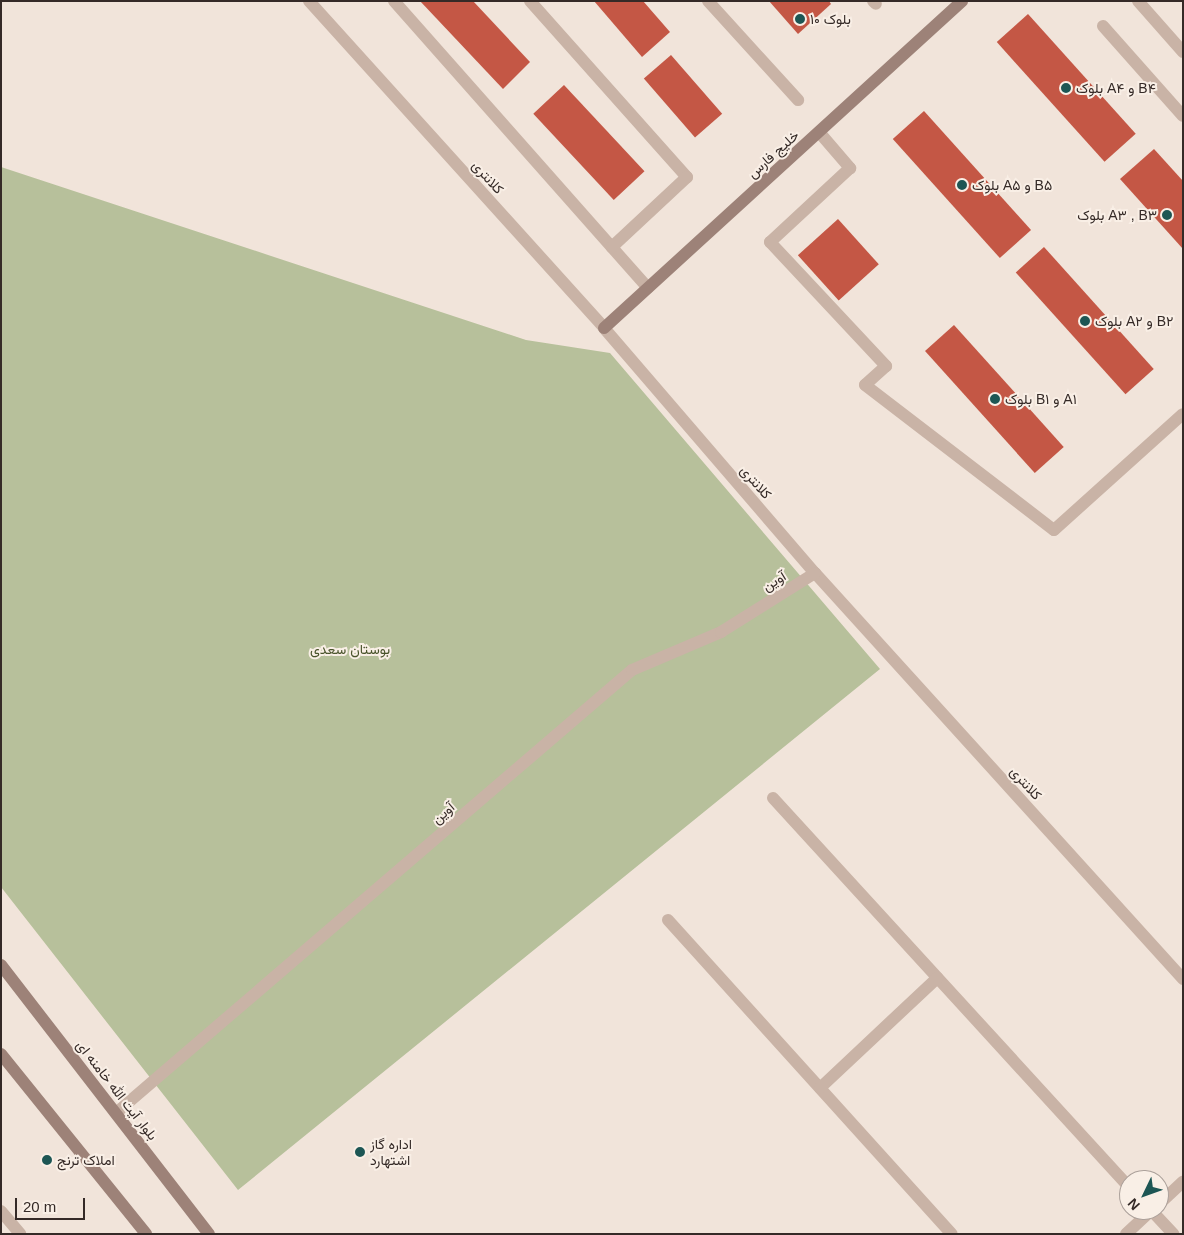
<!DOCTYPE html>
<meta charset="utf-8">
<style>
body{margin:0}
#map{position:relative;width:1184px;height:1235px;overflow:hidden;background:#f1e4da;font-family:Arial,Vazirmatn,sans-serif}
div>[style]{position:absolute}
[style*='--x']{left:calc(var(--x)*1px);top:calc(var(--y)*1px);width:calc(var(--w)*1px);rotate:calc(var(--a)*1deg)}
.green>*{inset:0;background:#b7c09b}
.building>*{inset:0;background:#c45745;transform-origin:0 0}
.lane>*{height:12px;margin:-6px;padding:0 6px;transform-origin:6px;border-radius:6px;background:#c9b3a6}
.street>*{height:12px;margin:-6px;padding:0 6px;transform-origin:6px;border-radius:6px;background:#c9b3a6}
.secondary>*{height:12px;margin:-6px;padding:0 6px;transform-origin:6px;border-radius:6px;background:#9d8278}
.dots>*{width:14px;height:14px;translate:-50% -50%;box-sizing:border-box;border:2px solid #f9efe6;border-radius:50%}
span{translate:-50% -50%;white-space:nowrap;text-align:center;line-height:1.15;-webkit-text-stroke:4px #f9efe6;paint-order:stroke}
.poi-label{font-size:14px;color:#352a27}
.left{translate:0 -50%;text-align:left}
.right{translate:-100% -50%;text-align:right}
.street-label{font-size:14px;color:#352a27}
.park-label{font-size:14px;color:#49532b}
.frame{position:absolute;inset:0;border:2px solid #352a27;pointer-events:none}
.north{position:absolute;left:1119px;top:1170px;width:50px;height:50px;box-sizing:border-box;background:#f9efe6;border:1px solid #aba09a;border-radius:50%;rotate:228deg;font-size:14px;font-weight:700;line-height:20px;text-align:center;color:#352a27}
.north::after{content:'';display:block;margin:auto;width:18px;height:22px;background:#1d5654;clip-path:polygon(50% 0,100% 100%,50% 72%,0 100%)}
.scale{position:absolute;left:15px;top:1198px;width:70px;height:22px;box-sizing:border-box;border:2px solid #352a27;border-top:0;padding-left:6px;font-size:15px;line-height:18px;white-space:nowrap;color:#352a27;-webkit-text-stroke:4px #f9efe6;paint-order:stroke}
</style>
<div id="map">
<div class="green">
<div style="clip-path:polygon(1px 167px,526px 340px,610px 353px,880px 669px,238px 1190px,1px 887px)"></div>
</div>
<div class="building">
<div style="clip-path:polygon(420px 1px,473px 1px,530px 62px,503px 89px)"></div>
<div style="clip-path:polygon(594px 1px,643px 1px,670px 32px,642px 57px)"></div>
<div style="clip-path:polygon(769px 1px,829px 1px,831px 4px,798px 34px)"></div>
<div style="left:1028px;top:14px;width:161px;height:42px;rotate:48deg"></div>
<div style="left:671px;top:55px;width:78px;height:36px;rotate:49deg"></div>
<div style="left:564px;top:85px;width:118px;height:42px;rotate:47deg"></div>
<div style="left:924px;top:111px;width:160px;height:42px;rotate:48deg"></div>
<div style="clip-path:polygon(1154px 149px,1183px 181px,1183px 249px,1120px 179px)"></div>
<div style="left:838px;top:219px;width:61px;height:54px;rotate:48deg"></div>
<div style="left:1044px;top:247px;width:164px;height:38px;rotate:48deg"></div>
<div style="left:954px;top:325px;width:164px;height:39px;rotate:48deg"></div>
</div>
<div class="lane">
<div style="--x:394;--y:1;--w:383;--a:48.5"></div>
<div style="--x:530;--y:1;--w:236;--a:48.3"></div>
<div style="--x:687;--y:177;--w:103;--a:137"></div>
<div style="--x:708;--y:1;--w:134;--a:47.7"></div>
<div style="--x:873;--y:1;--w:4;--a:45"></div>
<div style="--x:1138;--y:1;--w:68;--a:48.6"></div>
<div style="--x:1103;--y:26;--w:120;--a:48.4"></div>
<div style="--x:819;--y:132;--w:48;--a:49.3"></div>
<div style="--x:850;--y:168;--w:109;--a:137.2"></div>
<div style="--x:770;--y:242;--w:170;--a:46.9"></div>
<div style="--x:886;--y:366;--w:28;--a:138"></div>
<div style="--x:865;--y:385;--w:238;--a:37.5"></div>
<div style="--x:1054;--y:530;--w:173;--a:-42"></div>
</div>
<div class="street">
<div style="--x:309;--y:1;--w:440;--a:47.9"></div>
<div style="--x:604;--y:328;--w:323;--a:49.3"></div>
<div style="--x:815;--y:573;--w:548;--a:47.81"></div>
<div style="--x:773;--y:798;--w:527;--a:47.54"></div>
<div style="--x:668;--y:920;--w:423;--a:47.9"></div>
<div style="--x:820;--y:1088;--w:161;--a:-43.2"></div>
<div style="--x:116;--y:1113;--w:680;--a:-40.65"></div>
<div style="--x:632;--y:670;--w:97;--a:-23.1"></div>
<div style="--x:721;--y:632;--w:111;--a:-32.1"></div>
<div style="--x:1159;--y:1204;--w:33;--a:-43"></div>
<div style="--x:1151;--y:1210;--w:33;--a:47"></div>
<div style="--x:1;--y:1211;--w:30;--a:50"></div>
<div style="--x:1126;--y:1234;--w:35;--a:-43"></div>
</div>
<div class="secondary">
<div style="--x:604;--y:328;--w:485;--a:-42.4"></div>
<div style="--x:1;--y:965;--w:340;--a:52.3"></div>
<div style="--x:1;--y:1054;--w:231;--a:51.1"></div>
</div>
<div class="dots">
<div style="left:800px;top:19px;background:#1d5654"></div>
<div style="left:1066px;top:88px;background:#1d5654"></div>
<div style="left:962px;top:185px;background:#1d5654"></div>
<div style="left:1167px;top:215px;background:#1d5654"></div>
<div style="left:1085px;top:321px;background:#1d5654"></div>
<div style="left:995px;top:399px;background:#1d5654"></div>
<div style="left:360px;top:1152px;background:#1d5654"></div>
<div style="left:47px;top:1160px;background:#1d5654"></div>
</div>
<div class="poi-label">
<span class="left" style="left:810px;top:19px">بلوک ۱۰</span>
<span class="left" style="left:1076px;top:88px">بلوک A۴ و B۴</span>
<span class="left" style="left:972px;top:185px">بلوک A۵ و B۵</span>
<span class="right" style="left:1157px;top:215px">بلوک A۳ , B۳</span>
<span class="left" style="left:1095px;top:321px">بلوک A۲ و B۲</span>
<span class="left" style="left:1005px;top:399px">بلوک B۱ و A۱</span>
<span class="left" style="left:370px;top:1152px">اداره گاز<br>اشتهارد</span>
<span class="left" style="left:57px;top:1160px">املاک ترنج</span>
</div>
<div class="street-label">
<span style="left:773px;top:154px;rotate:-42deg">خلیج فارس</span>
<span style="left:488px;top:177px;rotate:48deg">کلانتری</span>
<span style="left:756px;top:482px;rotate:49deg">کلانتری</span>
<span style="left:774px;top:581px;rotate:-32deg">آوین</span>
<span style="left:1026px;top:783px;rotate:48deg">کلانتری</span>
<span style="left:443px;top:813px;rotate:-41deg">آوین</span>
<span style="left:117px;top:1090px;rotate:52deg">بلوار آیت الله خامنه ای</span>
</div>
<div class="park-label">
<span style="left:350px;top:649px">بوستان سعدی</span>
</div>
<div class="frame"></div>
<div class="north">N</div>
<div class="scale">20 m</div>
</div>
